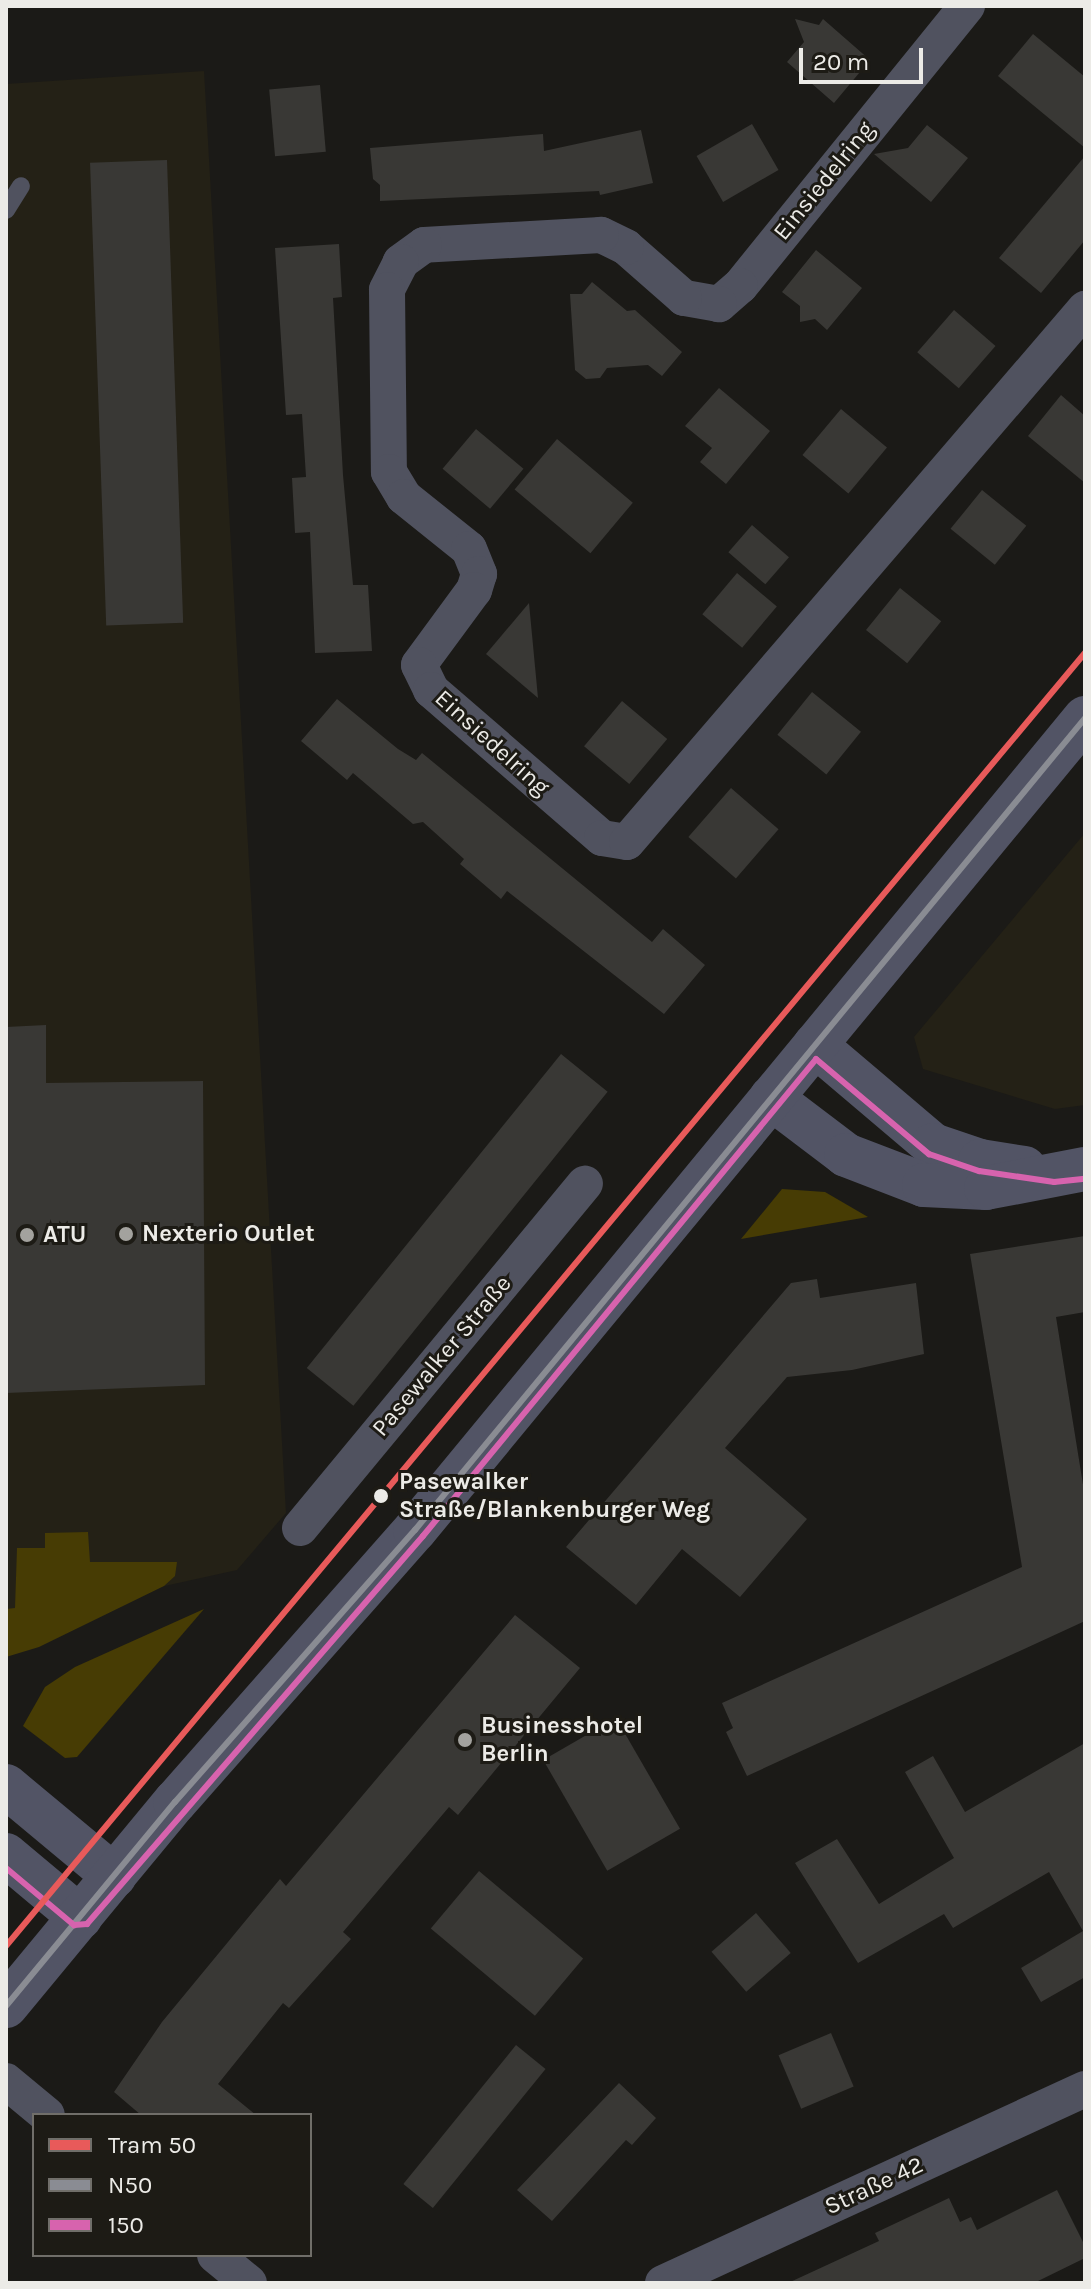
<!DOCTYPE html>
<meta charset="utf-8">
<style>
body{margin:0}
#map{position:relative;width:1091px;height:2289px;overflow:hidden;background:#1b1a17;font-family:Karla,sans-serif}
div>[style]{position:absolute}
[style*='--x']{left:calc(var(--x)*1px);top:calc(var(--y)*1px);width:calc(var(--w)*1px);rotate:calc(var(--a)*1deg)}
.built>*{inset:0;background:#242116}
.green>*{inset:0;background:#473c04}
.building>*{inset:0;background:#393835;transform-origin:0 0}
.service>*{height:18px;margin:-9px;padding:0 9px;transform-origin:9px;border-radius:9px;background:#50525f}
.minor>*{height:36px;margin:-18px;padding:0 18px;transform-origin:18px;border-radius:18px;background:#50525f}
.secondary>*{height:44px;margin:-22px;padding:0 22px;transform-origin:22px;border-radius:22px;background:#525465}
.bus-1>*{height:6px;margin:-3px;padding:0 3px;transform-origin:3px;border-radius:3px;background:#8a8c93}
.bus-2>*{height:6px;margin:-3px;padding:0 3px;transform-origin:3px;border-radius:3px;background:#d763ae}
.tram-1>*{height:6px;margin:-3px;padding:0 3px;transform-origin:3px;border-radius:3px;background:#e85a5a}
.dots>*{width:22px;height:22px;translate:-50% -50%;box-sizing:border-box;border:4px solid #1d1b15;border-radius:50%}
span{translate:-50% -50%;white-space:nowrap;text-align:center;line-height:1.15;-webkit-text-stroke:6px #1d1b15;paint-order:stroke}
.street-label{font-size:24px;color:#ecebe7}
.poi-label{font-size:24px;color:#ecebe7;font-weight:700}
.left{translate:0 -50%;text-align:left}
.stop-label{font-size:24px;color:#ecebe7;font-weight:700}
.frame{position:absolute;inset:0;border:8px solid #ecebe7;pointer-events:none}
.legend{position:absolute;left:32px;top:2113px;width:280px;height:144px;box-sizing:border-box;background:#1d1b15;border:2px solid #706e69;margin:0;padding:10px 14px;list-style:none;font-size:24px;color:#ecebe7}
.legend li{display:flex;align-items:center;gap:16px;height:40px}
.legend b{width:40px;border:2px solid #706e69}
.scale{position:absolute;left:799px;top:48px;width:124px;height:36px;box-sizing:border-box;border:4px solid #ecebe7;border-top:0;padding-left:10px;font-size:24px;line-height:28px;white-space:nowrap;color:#ecebe7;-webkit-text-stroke:6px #1d1b15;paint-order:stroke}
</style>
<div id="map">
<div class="built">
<div style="clip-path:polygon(204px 71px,286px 1513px,237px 1570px,6px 1621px,6px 84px)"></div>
<div style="clip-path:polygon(1085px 833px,1085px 1105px,1055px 1109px,923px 1069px,914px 1037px)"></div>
</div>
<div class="green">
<div style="clip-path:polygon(782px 1189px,825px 1192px,868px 1217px,741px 1239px)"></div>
<div style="clip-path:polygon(88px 1532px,90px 1562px,177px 1562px,175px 1576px,164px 1586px,39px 1647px,6px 1657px,6px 1609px,15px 1608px,17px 1548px,45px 1548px,45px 1533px)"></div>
<div style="clip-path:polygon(204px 1609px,77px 1757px,65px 1758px,23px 1726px,45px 1687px,75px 1667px)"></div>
</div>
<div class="building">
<div style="clip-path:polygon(795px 19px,819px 25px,823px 19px,870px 60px,834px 103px,787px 62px,804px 42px)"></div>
<div style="clip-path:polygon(1033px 34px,1085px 77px,1085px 148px,998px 76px)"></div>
<div style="left:320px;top:85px;width:67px;height:51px;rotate:85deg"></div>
<div style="left:752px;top:124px;width:53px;height:64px;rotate:60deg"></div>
<div style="clip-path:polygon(927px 125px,968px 158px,931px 202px,874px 154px,908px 148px)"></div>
<div style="clip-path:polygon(641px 130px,653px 183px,600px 195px,599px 191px,380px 201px,380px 185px,373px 179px,370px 148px,543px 134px,544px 151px)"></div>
<div style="clip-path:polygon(1085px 156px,1085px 240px,1041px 293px,999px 258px)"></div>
<div style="left:167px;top:160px;width:463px;height:77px;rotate:88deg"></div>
<div style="clip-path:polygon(339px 244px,342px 297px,333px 298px,343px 475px,353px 585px,368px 585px,372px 651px,315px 653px,310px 532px,295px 533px,292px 478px,306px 477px,302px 414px,286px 415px,275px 248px)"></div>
<div style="clip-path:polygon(816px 250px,862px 288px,827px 330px,815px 319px,800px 322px,800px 306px,782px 292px)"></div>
<div style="clip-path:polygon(592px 282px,627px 311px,635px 310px,682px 352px,662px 376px,648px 365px,607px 368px,600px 378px,586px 379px,575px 370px,570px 294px,582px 294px)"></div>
<div style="left:954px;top:310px;width:55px;height:56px;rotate:41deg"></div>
<div style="clip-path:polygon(719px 388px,770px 431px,726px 484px,700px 462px,712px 448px,685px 426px)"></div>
<div style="clip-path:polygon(1061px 395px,1085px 416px,1085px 483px,1028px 436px)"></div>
<div style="left:841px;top:409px;width:60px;height:60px;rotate:40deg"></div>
<div style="left:476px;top:429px;width:62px;height:52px;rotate:40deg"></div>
<div style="left:557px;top:439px;width:99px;height:66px;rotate:40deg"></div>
<div style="left:982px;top:490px;width:57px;height:50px;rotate:39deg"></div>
<div style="left:752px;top:525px;width:49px;height:36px;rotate:41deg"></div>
<div style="left:737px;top:573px;width:52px;height:54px;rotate:40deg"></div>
<div style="left:900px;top:588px;width:53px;height:54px;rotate:39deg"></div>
<div style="clip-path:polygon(529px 603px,538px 698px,486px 654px)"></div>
<div style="left:812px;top:692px;width:63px;height:55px;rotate:39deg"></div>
<div style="clip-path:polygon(337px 699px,398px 749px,416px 760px,422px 753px,652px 942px,663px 929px,705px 965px,664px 1014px,507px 891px,501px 899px,460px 864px,464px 859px,423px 822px,413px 824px,353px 773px,347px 780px,301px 741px)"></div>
<div style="left:622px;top:701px;width:59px;height:59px;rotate:40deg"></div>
<div style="left:731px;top:788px;width:63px;height:65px;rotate:41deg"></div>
<div style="clip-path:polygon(46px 1025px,46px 1083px,203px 1081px,205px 1385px,6px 1393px,6px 1027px)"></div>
<div style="left:561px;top:1054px;width:60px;height:404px;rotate:39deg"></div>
<div style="clip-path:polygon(1085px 1236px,1085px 1312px,1056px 1317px,1085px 1497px,1085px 1621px,747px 1776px,726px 1732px,733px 1728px,722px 1703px,1022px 1567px,970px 1254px)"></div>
<div style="clip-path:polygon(817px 1279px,820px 1298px,916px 1283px,924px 1354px,852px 1370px,787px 1377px,725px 1448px,807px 1519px,740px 1597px,682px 1549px,636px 1605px,566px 1547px,791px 1283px)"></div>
<div style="clip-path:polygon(515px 1615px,580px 1668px,458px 1815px,449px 1807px,343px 1932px,351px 1939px,289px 2008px,283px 2003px,218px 2084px,256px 2115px,141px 2115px,114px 2092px,162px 2022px,280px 1879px,286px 1886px)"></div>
<div style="left:616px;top:1718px;width:128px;height:84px;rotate:60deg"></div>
<div style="clip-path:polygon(1085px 1743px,1085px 1977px,1041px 2002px,1021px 1968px,1083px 1931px,1049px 1872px,953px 1928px,944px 1914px,858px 1963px,795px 1863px,837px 1839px,879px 1904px,954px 1858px,905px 1772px,933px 1756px,965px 1812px)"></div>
<div style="left:479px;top:1871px;width:136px;height:75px;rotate:40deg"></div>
<div style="left:756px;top:1913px;width:53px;height:59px;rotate:49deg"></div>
<div style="left:831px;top:2033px;width:58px;height:57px;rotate:67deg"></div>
<div style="left:516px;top:2045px;width:38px;height:179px;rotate:39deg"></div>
<div style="clip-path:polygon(619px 2083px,656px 2118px,632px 2145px,626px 2140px,552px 2221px,517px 2190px)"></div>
<div style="clip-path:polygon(1057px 2190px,1085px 2246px,1085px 2258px,1034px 2283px,788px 2283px,879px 2241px,875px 2233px,949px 2198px,960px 2222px,971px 2217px,977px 2230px)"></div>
</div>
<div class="service">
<div style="--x:6;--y:210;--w:28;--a:-58"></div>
</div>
<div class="minor">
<div style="--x:967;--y:6;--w:360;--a:129"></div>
<div style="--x:740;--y:286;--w:28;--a:139"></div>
<div style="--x:719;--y:304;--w:36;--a:-170"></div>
<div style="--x:684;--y:298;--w:77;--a:-138.7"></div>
<div style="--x:626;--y:247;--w:28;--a:-154"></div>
<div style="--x:601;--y:235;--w:177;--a:176.8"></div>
<div style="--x:424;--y:245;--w:29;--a:144"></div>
<div style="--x:401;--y:262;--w:31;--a:117"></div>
<div style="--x:387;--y:290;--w:182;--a:89.4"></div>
<div style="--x:389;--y:472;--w:29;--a:59"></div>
<div style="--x:404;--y:497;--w:83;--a:38.7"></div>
<div style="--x:469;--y:549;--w:27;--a:68"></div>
<div style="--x:479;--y:574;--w:17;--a:107"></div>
<div style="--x:474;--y:590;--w:93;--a:126.3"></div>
<div style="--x:419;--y:665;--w:28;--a:64"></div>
<div style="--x:431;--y:690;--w:226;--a:40.9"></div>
<div style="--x:602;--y:838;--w:25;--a:9"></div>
<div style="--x:627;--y:842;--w:703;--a:-49.33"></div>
<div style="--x:300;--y:1528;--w:447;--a:-50.4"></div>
<div style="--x:6;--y:2081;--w:53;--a:39.7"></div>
<div style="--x:215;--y:2255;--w:44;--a:39.5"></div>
<div style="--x:663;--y:2283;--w:464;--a:-24.7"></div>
</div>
<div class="secondary">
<div style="--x:815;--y:1045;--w:155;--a:40.3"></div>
<div style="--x:933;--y:1145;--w:50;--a:18.8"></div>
<div style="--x:980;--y:1161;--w:45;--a:9"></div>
<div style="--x:771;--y:1098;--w:94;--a:37.2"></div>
<div style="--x:846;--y:1155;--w:84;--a:21"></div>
<div style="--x:924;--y:1185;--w:62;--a:2.8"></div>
<div style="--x:986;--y:1188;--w:101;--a:-10.9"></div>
<div style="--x:6;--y:1786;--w:141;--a:39.8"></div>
<div style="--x:6;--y:1855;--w:97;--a:40"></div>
<div style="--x:6;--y:2006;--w:265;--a:-50.4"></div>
<div style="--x:175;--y:1802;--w:363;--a:-48.6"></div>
<div style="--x:415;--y:1530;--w:1053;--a:-50.47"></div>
</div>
<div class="bus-1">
<div style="--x:6;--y:2006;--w:265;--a:-50.4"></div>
<div style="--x:175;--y:1802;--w:363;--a:-48.6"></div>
<div style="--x:415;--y:1530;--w:1053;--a:-50.47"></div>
</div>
<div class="bus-2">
<div style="--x:6;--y:1868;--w:89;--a:40"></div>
<div style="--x:74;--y:1925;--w:13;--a:-4"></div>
<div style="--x:87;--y:1924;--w:513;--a:-49.11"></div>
<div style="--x:423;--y:1536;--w:618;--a:-50.51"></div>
<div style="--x:816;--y:1059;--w:148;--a:40.1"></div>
<div style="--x:929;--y:1154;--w:53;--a:18.8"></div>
<div style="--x:979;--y:1171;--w:76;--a:8.3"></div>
<div style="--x:1054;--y:1182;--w:31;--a:-6"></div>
</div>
<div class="tram-1">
<div style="--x:6;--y:1946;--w:1684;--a:-50.16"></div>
</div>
<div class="dots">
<div style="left:126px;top:1234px;background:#a3a29e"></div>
<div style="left:27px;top:1235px;background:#a3a29e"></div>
<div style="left:381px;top:1496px;background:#ecebe7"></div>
<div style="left:465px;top:1740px;background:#a3a29e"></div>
</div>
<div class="street-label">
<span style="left:824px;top:181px;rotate:-51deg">Einsiedelring</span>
<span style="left:492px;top:743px;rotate:42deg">Einsiedelring</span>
<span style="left:442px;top:1356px;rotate:-50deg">Pasewalker Straße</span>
<span style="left:874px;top:2186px;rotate:-25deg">Straße 42</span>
</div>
<div class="poi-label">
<span class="left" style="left:142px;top:1234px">Nexterio Outlet</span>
<span class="left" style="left:43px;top:1235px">ATU</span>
<span class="left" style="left:481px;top:1740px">Businesshotel<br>Berlin</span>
</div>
<div class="stop-label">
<span class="left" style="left:399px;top:1496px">Pasewalker<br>Straße/Blankenburger Weg</span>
</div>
<div class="frame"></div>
<ul class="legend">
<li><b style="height:10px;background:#e85a5a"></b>Tram 50</li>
<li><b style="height:10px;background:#8a8c93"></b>N50</li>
<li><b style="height:10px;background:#d763ae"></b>150</li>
</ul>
<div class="scale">20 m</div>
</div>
